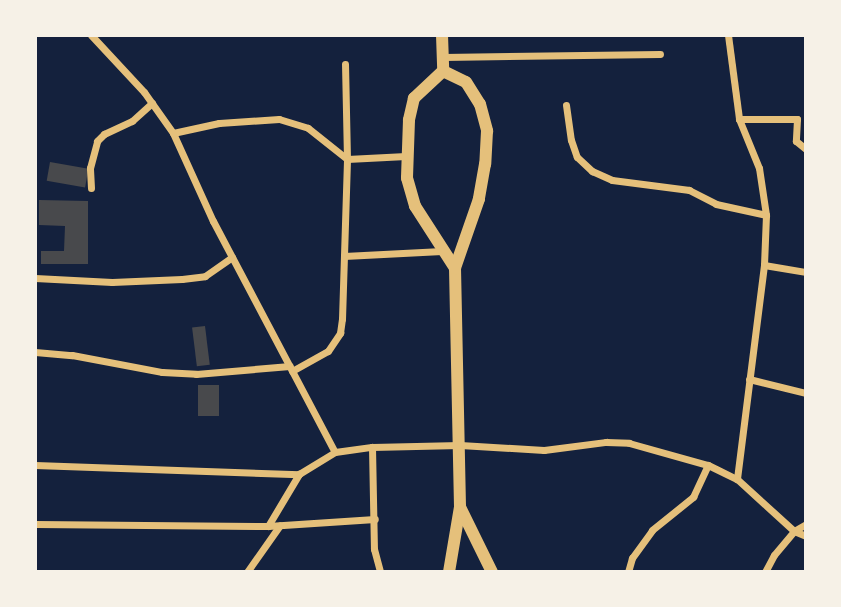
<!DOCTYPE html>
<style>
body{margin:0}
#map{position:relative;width:841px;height:607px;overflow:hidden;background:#14213d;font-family:"Source Serif 4",serif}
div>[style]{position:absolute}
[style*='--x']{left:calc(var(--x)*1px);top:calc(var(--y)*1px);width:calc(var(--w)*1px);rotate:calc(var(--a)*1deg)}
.building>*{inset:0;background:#48494c;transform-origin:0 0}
.minor>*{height:7px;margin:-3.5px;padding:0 3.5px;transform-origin:3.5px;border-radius:3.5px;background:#e5c07b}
.tertiary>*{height:12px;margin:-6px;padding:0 6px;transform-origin:6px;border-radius:6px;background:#e5c07b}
span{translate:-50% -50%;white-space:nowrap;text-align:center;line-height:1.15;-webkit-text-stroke:5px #f6f1e7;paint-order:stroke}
.frame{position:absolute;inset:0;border:37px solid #f6f1e7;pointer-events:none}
</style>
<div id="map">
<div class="building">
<div style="left:50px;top:162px;width:39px;height:19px;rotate:10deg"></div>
<div style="clip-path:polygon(39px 200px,88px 201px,88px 264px,41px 264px,41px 251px,64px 251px,65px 226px,39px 225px)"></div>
<div style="left:205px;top:326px;width:39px;height:13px;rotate:83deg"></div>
<div style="left:198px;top:385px;width:21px;height:31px"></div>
</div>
<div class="minor">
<div style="--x:91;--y:35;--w:78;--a:47.1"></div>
<div style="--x:144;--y:92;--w:50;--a:54.7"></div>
<div style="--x:173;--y:133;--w:97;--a:65.6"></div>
<div style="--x:213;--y:221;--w:261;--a:62.2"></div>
<div style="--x:335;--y:452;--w:37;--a:-8"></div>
<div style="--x:372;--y:447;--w:88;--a:-1.3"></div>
<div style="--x:460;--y:445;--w:84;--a:3.4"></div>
<div style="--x:544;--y:450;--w:63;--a:-7.4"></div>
<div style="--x:606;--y:442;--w:23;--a:2"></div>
<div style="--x:629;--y:443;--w:82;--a:15.6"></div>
<div style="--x:708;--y:465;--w:32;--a:26"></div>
<div style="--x:728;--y:35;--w:85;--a:82.5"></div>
<div style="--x:739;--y:119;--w:53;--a:67.8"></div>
<div style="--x:759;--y:168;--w:48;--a:81.5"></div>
<div style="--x:766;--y:215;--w:50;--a:92.3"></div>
<div style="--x:764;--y:265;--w:216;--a:97.2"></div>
<div style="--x:737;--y:479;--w:77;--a:42.4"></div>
<div style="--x:794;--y:531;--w:13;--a:23"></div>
<div style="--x:443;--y:57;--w:217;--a:-0.8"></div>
<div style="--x:566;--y:105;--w:35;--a:82"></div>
<div style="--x:571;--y:140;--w:18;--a:71"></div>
<div style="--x:577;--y:157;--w:21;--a:43"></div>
<div style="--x:592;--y:171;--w:22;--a:24"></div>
<div style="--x:612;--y:180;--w:78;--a:7.4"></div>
<div style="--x:689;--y:190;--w:30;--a:27"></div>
<div style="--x:716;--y:204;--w:51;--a:12.4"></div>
<div style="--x:739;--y:119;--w:58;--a:0"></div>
<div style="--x:797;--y:119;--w:22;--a:93"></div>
<div style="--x:796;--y:141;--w:13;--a:39"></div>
<div style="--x:173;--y:133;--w:47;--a:-12.3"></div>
<div style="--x:219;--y:123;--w:60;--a:-3.8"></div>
<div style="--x:279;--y:119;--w:30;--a:17"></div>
<div style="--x:308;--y:128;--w:50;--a:38.5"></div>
<div style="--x:347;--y:159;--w:59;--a:-2.9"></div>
<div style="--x:91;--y:188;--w:20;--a:-93"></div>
<div style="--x:90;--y:168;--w:28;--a:-75"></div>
<div style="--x:97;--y:141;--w:10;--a:-45"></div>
<div style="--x:104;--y:134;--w:31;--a:-25"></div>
<div style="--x:132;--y:121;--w:27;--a:-42"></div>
<div style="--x:344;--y:256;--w:98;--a:-2.9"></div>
<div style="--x:764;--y:265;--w:43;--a:9.5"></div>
<div style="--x:35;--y:278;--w:77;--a:3"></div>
<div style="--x:112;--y:282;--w:70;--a:-2.5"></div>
<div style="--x:182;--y:279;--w:23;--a:-7"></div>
<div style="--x:205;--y:276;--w:33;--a:-35"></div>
<div style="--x:35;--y:352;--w:37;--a:5"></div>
<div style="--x:72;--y:355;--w:92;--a:10.7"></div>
<div style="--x:162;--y:372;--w:34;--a:3"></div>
<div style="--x:196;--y:374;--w:94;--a:-4.9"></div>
<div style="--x:292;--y:371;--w:41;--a:-29.1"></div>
<div style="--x:328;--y:351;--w:22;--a:-56"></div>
<div style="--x:340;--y:333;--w:14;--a:-82"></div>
<div style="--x:342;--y:319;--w:160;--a:-88.2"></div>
<div style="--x:347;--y:159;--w:95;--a:-91.2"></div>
<div style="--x:749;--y:379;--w:59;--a:13.8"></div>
<div style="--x:372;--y:447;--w:102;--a:88.9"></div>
<div style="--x:374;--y:549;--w:24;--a:75"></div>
<div style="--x:35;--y:465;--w:264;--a:2"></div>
<div style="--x:299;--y:474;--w:42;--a:-31.4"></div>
<div style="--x:35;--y:524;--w:233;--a:0.5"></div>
<div style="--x:268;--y:526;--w:61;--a:-59.2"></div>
<div style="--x:268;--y:526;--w:107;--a:-3.7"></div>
<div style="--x:247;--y:572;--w:57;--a:-54.9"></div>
<div style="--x:628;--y:572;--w:15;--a:-74"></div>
<div style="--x:632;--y:558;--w:34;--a:-54"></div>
<div style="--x:652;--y:530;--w:53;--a:-38.8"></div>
<div style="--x:693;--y:497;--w:35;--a:-65"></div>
<div style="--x:765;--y:572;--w:19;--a:-62"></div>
<div style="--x:774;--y:555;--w:31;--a:-50"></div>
<div style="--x:794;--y:531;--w:14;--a:-30"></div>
</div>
<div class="tertiary">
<div style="--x:442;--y:35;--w:36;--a:88"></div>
<div style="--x:443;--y:71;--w:25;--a:26"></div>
<div style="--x:466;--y:82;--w:26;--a:58"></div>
<div style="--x:480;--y:104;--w:28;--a:75"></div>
<div style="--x:487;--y:131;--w:33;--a:93"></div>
<div style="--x:485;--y:164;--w:36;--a:100"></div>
<div style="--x:479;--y:199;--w:73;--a:109.2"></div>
<div style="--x:455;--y:268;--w:239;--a:88.8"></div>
<div style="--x:460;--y:507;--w:66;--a:99.6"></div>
<div style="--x:443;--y:71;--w:40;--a:137"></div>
<div style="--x:414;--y:98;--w:23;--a:103"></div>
<div style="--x:409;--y:120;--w:58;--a:92"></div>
<div style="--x:407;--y:178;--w:29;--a:74"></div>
<div style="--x:415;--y:206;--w:74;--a:57.2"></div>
<div style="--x:460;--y:507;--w:72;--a:63.8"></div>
</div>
<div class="frame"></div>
</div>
